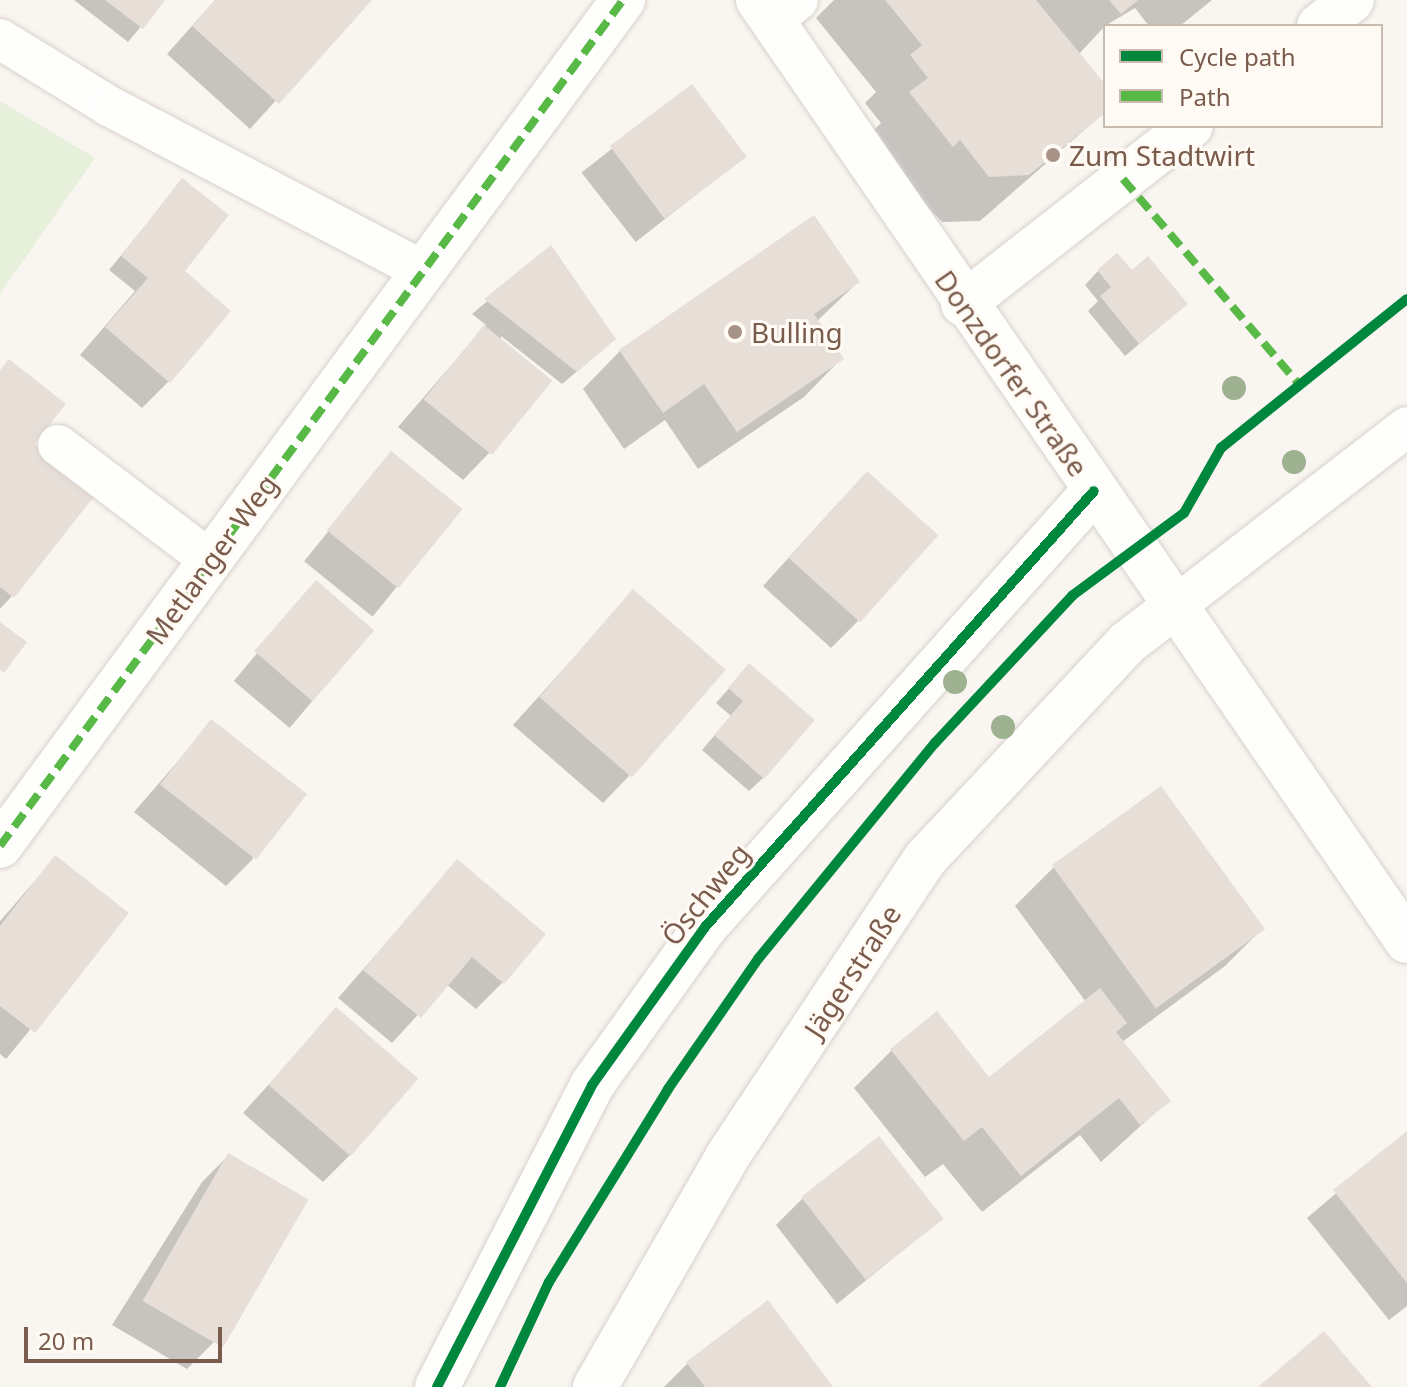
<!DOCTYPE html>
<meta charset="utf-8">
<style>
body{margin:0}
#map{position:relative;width:1407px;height:1387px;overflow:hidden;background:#f9f5f0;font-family:"Noto Sans",sans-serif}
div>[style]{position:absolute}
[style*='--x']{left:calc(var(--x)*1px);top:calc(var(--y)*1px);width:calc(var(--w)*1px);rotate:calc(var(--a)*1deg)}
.green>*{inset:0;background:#e7f0db}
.shadow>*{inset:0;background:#0003;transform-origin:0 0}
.building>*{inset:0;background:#e6ded7;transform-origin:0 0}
.roads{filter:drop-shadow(0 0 2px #d7d1cb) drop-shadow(0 0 2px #d7d1cb)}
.service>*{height:40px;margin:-20px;padding:0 20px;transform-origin:20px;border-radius:20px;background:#fefefd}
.minor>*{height:44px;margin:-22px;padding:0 22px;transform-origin:22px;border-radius:22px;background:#fefefd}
.secondary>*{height:44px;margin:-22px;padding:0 22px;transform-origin:22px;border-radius:22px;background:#fefefd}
.quiet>*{height:8px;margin-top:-4px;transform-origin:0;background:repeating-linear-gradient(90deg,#58b947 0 16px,transparent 0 24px)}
.cycleway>*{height:10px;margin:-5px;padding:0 5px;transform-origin:5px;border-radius:5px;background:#00873e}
.trees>*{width:24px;height:24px;margin:-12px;border-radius:50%;background:#9eb190}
.dots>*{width:22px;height:22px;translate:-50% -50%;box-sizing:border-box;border:4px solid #fffaf3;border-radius:50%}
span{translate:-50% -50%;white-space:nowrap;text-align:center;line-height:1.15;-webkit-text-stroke:6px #fffaf3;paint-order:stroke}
.poi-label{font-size:28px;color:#7a5c4d}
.left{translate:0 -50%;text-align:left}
.street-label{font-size:28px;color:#7a5c4d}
.legend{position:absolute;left:1103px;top:24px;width:280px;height:104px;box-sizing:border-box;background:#fffaf3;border:2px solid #cabbb1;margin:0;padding:10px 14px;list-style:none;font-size:24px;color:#7a5c4d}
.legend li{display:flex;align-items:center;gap:16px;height:40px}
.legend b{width:40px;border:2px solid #cabbb1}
.scale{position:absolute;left:24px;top:1327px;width:198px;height:36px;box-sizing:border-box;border:4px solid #7a5c4d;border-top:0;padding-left:10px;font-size:24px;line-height:28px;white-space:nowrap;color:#7a5c4d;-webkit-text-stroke:6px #fffaf3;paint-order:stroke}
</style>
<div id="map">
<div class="green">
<div style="clip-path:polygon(0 101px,95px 158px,0 294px)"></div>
</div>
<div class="shadow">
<div style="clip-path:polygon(74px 0,163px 0,128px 42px)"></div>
<div style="clip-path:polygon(215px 0,367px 0,250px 129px,167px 54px)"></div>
<div style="clip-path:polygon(834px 0,1212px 0,1180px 26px,1149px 26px,1135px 8px,1105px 26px,1078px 55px,1105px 88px,1105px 112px,980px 221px,942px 222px,864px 140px,881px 123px,865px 103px,876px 92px,816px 18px)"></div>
<div style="left:691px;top:87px;width:88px;height:139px;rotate:52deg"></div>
<div style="clip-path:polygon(182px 181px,182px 271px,169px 381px,142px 408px,80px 355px,135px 291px,109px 270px)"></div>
<div style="clip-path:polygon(551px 248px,600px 352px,562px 384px,501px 336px,489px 453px,463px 480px,398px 427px,486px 325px,472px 314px)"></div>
<div style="clip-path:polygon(1098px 271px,1171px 317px,1125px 356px,1088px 311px,1098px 301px,1085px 285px)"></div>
<div style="clip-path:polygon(858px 282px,816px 322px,841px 359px,804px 397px,698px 469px,665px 420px,624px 449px,583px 389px,620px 351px)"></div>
<div style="clip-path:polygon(0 371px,31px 445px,12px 596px,0 609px)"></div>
<div style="left:391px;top:454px;width:88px;height:138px;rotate:39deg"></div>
<div style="clip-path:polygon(840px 501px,858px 621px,831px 648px,763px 586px)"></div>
<div style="left:316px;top:583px;width:73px;height:128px;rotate:40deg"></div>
<div style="clip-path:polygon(633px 592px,629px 776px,603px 803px,513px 725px)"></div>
<div style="clip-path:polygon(749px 666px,763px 778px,749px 791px,702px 750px,731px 716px,716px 703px)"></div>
<div style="clip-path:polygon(212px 722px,253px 859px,226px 886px,134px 812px)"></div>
<div style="clip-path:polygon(1160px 789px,1263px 928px,1225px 966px,1122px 1042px,1168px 1101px,1101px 1162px,1080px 1135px,982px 1212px,943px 1164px,925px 1177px,854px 1088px,892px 1050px,989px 1080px,1086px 1002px,1015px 906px,1053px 868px)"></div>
<div style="clip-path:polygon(55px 858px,126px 913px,6px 1059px,0 1054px,0 921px)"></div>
<div style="clip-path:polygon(457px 862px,503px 982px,476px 1009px,446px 984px,392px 1043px,338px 998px)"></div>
<div style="clip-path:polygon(336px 1010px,350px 1155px,323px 1182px,243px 1113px)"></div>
<div style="clip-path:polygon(1407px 1133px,1407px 1306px,1389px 1320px,1307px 1218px)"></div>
<div style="clip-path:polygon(229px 1155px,214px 1342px,187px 1369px,112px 1325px,202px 1182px)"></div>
<div style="clip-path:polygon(803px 1198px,941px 1219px,837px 1304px,776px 1225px)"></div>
<div style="clip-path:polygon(687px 1364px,831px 1387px,664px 1387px)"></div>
</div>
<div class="building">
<div style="clip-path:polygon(105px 0,165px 0,143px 29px)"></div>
<div style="clip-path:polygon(215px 0,372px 0,279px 104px,192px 26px)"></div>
<div style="clip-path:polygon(885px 0,1036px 0,1105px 84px,1105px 113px,1029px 175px,989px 177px,960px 140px,953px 147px,909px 92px,928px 78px,910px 55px,922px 45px)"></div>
<div style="clip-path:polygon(1109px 0,1138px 0,1121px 14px)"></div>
<div style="left:692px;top:84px;width:91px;height:103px;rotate:53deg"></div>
<div style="clip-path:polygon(182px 178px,229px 215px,185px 271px,231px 311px,170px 383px,105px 327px,148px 278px,121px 256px)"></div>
<div style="clip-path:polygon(814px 215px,860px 282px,814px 314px,844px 359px,737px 432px,704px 384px,663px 413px,619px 350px)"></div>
<div style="clip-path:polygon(551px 245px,616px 339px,577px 372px,484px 299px)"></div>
<div style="clip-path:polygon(1117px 253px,1132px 270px,1148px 256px,1188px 304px,1139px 344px,1100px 296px,1111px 287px,1097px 270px)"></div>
<div style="left:484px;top:325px;width:88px;height:96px;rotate:39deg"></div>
<div style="clip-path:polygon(9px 359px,66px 404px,34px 444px,96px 494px,14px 598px,0 587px,0 370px)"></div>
<div style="left:391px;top:451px;width:92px;height:102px;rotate:39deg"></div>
<div style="left:867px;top:471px;width:96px;height:117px;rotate:42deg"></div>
<div style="left:316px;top:580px;width:77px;height:94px;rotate:41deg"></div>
<div style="left:633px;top:589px;width:123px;height:143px;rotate:41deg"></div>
<div style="clip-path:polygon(0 622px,27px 642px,4px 673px,0 670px)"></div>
<div style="clip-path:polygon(749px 663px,815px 720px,764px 779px,714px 735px,743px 701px,728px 688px)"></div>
<div style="left:211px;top:719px;width:122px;height:83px;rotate:38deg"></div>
<div style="left:1161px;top:786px;width:177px;height:135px;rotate:54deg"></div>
<div style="clip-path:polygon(55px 855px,129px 913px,35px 1033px,0 1006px,0 926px)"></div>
<div style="clip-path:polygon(457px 859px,546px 934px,504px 984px,472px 957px,421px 1018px,363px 970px)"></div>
<div style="clip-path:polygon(1100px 988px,1127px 1023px,1116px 1032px,1171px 1101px,1140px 1125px,1119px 1098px,1021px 1176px,982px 1127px,964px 1141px,890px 1049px,937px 1011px,989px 1077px)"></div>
<div style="left:336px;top:1007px;width:109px;height:103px;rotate:41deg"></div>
<div style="clip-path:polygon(1407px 1131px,1407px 1283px,1333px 1190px)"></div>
<div style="left:879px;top:1136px;width:105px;height:99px;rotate:52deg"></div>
<div style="left:228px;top:1153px;width:93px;height:171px;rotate:30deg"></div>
<div style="clip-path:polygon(768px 1300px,833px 1387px,705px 1387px,686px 1362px)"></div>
<div style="clip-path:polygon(1324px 1331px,1372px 1387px,1258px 1387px)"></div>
</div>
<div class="roads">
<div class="service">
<div style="--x:772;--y:21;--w:33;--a:-39"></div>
<div style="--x:0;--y:39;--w:128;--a:31.6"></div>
<div style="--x:109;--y:106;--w:355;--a:27.7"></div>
<div style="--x:58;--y:445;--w:191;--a:37.1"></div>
<div style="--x:1174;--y:607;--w:294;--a:-37.7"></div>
</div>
<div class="minor">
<div style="--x:1319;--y:26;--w:42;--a:-38.2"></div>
<div style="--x:963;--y:304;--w:289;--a:-38"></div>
<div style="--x:0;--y:846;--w:1051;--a:-53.63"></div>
<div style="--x:437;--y:1387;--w:339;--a:-62.8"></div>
<div style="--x:592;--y:1085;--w:194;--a:-54.4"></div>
<div style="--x:705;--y:927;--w:584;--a:-48.26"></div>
<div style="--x:595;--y:1387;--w:265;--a:-60.1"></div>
<div style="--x:727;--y:1157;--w:359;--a:-56.4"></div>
<div style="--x:926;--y:858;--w:294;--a:-46.9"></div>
<div style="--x:1127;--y:643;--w:59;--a:-37.5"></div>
</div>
<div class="secondary">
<div style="--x:758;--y:0;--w:1143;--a:55.41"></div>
</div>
</div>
<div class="quiet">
<div style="--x:1123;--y:179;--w:267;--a:49.4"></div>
<div style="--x:0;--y:846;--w:1051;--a:-53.63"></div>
</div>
<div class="cycleway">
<div style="--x:437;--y:1387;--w:339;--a:-62.8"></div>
<div style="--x:592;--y:1085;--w:194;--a:-54.4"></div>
<div style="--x:705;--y:927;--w:584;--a:-48.26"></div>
<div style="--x:500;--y:1387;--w:116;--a:-65"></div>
<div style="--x:549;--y:1282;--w:227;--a:-58.3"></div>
<div style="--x:668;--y:1089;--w:158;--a:-55.3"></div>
<div style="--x:758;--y:959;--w:279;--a:-50.7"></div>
<div style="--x:935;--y:743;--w:202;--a:-47"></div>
<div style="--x:1073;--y:595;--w:138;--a:-36.5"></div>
<div style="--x:1184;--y:513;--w:75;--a:-60.4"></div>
<div style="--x:1221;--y:448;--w:238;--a:-38.7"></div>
</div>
<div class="trees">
<div style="left:1234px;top:388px"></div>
<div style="left:1294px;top:462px"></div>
<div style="left:955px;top:682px"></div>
<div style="left:1003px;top:727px"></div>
</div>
<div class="dots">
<div style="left:1053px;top:155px;background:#a69286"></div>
<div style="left:735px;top:332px;background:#a69286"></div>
</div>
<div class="poi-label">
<span class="left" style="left:1069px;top:155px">Zum Stadtwirt</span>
<span class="left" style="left:751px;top:332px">Bulling</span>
</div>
<div class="street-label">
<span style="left:1012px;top:373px;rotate:55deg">Donzdorfer Straße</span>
<span style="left:211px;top:559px;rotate:-54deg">Metlanger Weg</span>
<span style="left:705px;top:894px;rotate:-51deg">Öschweg</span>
<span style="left:852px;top:971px;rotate:-57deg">Jägerstraße</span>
</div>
<ul class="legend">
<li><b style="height:10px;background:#00873e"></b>Cycle path</li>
<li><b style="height:10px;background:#58b947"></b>Path</li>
</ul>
<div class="scale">20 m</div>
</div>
